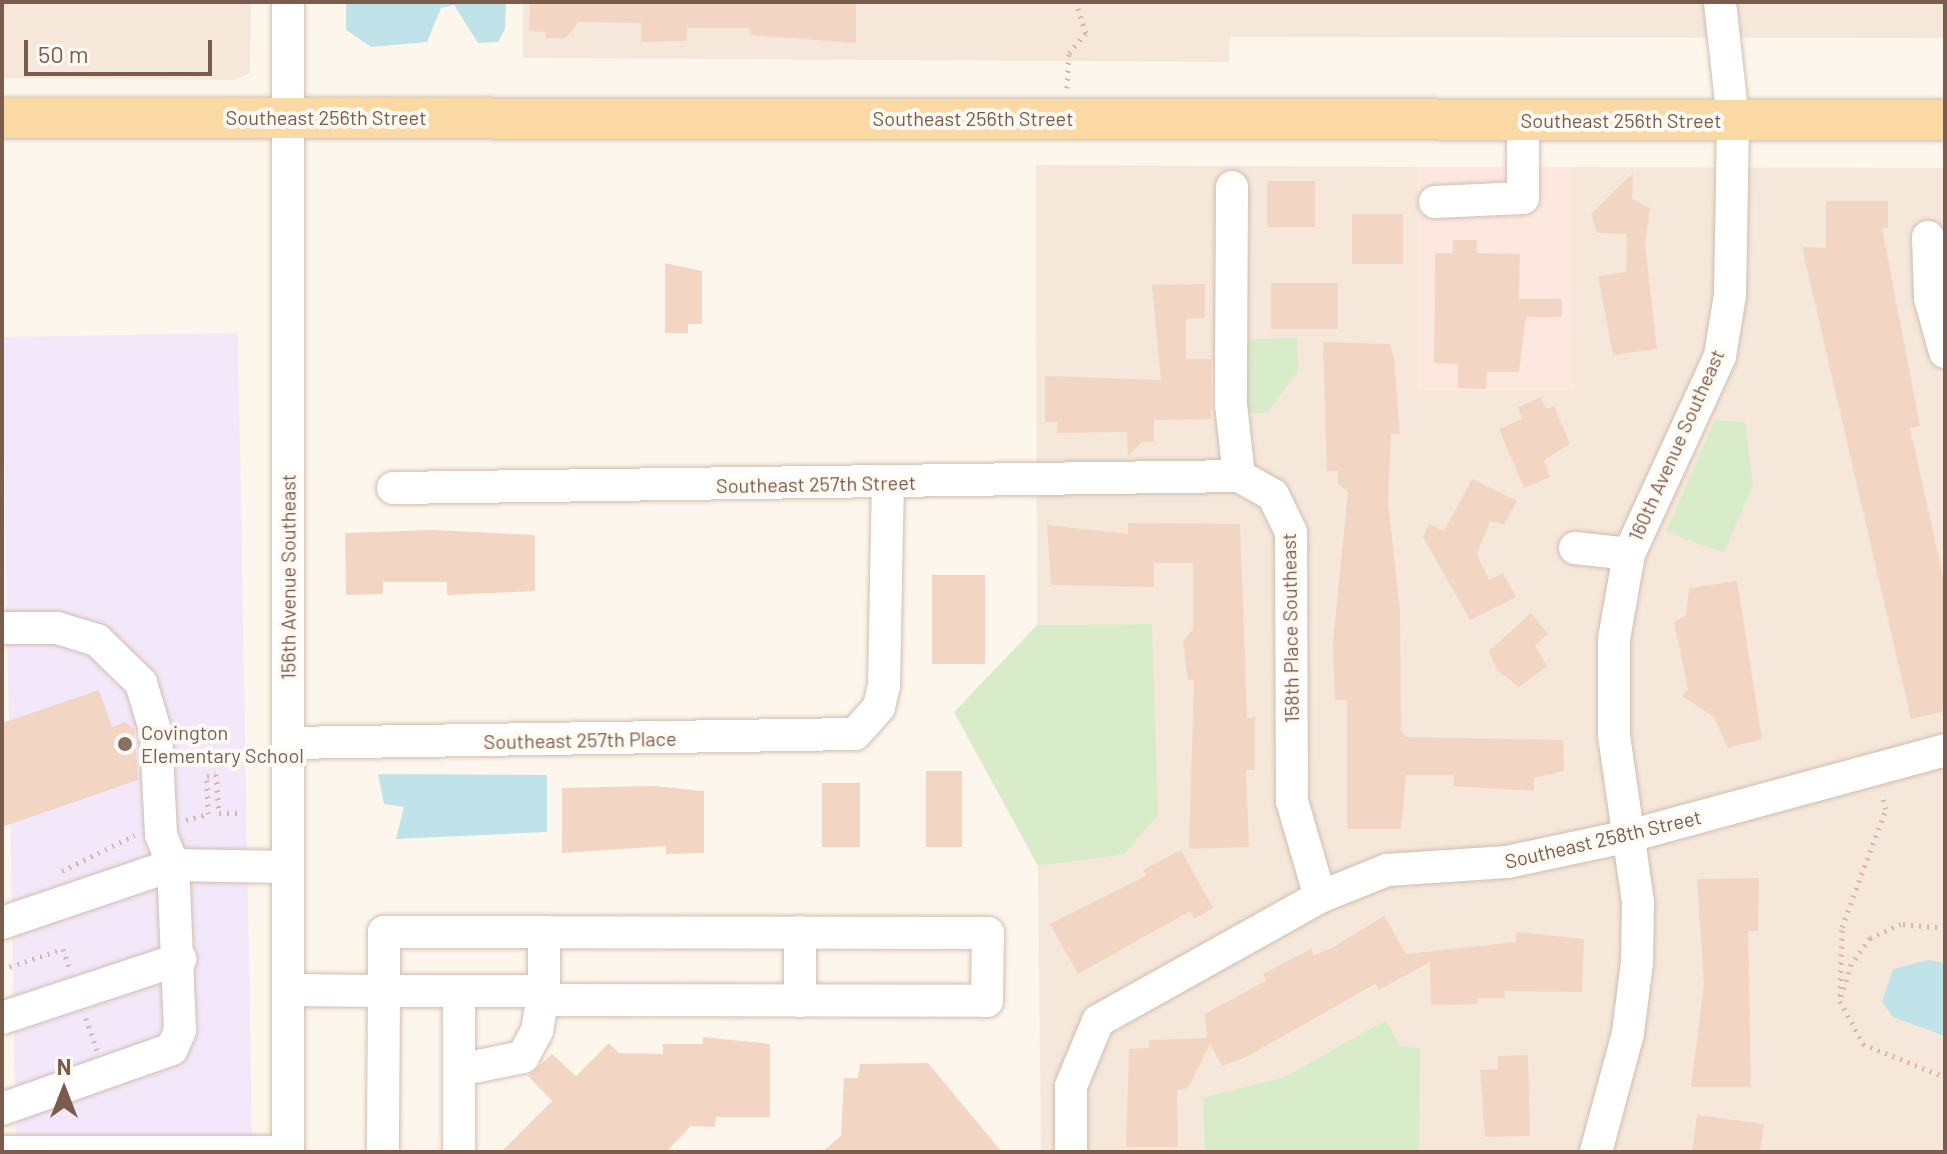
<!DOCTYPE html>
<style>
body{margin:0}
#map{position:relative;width:1947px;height:1154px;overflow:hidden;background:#fdf6ec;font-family:Barlow,sans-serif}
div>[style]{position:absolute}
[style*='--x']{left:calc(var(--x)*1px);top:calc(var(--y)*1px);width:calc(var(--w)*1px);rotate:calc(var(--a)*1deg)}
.residential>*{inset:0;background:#f5e8da}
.commercial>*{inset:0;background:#fde8e0;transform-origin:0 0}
.education>*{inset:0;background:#f3e8fa;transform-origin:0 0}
.green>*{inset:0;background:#d8ecc9}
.water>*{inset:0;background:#bfe3e8}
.building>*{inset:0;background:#f3d5c3;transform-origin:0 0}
.path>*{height:5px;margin-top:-2.5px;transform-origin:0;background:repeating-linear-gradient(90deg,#d9b8a5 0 2px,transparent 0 8px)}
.roads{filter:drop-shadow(0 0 2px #d1beb0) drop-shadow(0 0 2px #d1beb0)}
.minor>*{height:32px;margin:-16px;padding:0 16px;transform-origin:16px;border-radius:16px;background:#fff}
.major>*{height:40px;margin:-20px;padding:0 20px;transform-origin:20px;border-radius:20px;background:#fbd9a5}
.dots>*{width:22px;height:22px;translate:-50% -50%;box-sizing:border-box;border:4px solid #fffaf3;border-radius:50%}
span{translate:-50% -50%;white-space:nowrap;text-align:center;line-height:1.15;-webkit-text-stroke:8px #fffaf3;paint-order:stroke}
.street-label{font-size:20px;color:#7a5c4d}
.education-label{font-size:20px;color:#785e54}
.left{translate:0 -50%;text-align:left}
.frame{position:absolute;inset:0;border:4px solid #7a5c4d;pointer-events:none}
.north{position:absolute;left:24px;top:1050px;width:80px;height:80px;-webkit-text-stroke:6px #fffaf3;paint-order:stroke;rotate:0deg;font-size:22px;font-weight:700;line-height:32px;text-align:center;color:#7a5c4d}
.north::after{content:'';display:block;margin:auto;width:28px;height:36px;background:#7a5c4d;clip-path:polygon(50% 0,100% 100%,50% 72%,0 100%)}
.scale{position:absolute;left:24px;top:40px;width:188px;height:36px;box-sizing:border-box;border:4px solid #7a5c4d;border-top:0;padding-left:10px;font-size:24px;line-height:28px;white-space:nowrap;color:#7a5c4d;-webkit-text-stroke:6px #fffaf3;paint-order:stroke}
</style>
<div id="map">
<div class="residential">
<div style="clip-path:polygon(2px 2px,251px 2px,250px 73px,234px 80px,2px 78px)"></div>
<div style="clip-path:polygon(523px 2px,1945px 2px,1945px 38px,1230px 37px,1229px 62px,523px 58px)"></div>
<div style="clip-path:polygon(1036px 165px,1417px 167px,1417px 391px,1573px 391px,1574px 167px,1945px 168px,1945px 1152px,1041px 1152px,1038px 866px,1123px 855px,1152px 624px,1037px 625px)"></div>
</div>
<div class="commercial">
<div style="left:1417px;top:167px;width:157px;height:224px"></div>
</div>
<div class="education">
<div style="left:238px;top:333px;width:819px;height:236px;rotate:89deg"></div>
</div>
<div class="green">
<div style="clip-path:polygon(1297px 338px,1298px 371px,1267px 413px,1242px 413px,1242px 339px)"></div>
<div style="clip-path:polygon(1715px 420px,1745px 422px,1753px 485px,1724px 553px,1666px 532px)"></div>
<div style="clip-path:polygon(1152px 624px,1158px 815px,1123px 855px,1038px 866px,954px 712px,1037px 625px)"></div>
<div style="clip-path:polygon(1386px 1020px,1400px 1046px,1420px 1048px,1419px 1152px,1205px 1152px,1203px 1098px,1285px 1077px)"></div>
</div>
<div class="water">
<div style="clip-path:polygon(346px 2px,506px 2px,505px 29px,498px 42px,478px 43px,454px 5px,441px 8px,427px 42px,371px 47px,346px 30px)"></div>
<div style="clip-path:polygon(378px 774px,547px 775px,547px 832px,396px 839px,404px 807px,384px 804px)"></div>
<div style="clip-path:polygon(1928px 960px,1945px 963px,1945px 1036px,1893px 1017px,1882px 1002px,1893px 969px)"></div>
</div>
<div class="building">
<div style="clip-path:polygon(530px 2px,856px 2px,856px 43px,750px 35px,749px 28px,687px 28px,687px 41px,641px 42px,641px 23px,578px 22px,566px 38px,546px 38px,546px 32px,529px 31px)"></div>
<div style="clip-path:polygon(1633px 173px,1632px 199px,1650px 208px,1645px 245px,1657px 349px,1613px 355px,1598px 276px,1626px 272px,1627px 234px,1597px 233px,1591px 214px)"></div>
<div style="left:1267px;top:181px;width:48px;height:46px"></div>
<div style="clip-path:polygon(1826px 201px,1888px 201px,1888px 228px,1882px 228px,1920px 426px,1910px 428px,1945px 585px,1945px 711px,1911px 719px,1802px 247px,1826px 248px)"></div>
<div style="left:1352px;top:214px;width:51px;height:50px"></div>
<div style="clip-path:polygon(1453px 240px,1477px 240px,1477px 253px,1520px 254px,1519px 299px,1562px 299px,1562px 317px,1526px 317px,1519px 372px,1487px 372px,1486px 389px,1458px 388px,1458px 364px,1434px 363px,1435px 253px,1453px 253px)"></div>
<div style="clip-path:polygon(665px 263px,702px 271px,702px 324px,688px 324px,688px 333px,665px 333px)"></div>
<div style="left:1271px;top:283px;width:67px;height:46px"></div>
<div style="clip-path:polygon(1205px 284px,1205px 318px,1186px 319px,1186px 359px,1211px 359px,1211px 419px,1154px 420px,1154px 442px,1142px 442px,1128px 456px,1127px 432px,1057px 433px,1057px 422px,1045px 422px,1045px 376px,1161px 380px,1152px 285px)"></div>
<div style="clip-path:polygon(1323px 342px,1390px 344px,1394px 359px,1400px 434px,1391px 434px,1388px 502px,1400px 610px,1401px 730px,1405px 737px,1563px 740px,1564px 771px,1534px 778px,1534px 791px,1453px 786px,1454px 775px,1406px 775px,1401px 829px,1347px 829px,1347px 700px,1335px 700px,1333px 642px,1348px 492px,1338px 484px,1338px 471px,1327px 471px)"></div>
<div style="clip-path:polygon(1541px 397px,1546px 409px,1554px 406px,1570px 444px,1544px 460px,1550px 477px,1524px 488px,1499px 429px,1522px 419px,1518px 407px)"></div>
<div style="clip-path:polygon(1472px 479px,1517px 501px,1504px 524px,1490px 521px,1477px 554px,1489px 580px,1503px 573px,1516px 597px,1470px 620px,1423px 537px,1429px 524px,1444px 531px)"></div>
<div style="clip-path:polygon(1128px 523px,1240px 524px,1247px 718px,1255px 717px,1255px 770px,1246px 770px,1249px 847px,1189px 849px,1194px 680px,1188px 680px,1183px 642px,1193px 629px,1193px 563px,1154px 563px,1154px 587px,1051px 585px,1047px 525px,1128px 534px)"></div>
<div style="clip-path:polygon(433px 530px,535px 535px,535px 591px,447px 595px,447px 582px,383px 582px,383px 594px,346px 595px,345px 533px)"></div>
<div style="left:932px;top:575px;width:53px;height:89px"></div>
<div style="clip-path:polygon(1737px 581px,1762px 739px,1728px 748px,1714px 717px,1682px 696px,1688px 689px,1674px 622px,1686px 615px,1689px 588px)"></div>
<div style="clip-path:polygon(1531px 613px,1548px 634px,1535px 645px,1547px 666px,1519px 687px,1497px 670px,1489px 651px)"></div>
<div style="clip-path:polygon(99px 690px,112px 727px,125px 722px,134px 729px,138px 780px,2px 827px,2px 723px)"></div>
<div style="left:926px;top:771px;width:36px;height:76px"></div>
<div style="left:822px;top:783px;width:38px;height:64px"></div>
<div style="clip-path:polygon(653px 786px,704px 791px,704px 853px,666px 854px,666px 846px,562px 853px,562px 788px)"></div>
<div style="clip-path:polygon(1181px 850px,1213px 908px,1194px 919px,1190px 911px,1078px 974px,1050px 924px,1146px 876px,1143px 870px)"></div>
<div style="clip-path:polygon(1759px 878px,1758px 931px,1748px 931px,1751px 1087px,1691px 1087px,1704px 985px,1697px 879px)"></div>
<div style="clip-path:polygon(1384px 916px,1406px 954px,1516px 942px,1516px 932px,1584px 939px,1582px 992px,1505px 991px,1504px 998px,1477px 998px,1478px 1004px,1431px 1005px,1430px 962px,1379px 990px,1375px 984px,1246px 1057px,1222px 1066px,1210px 1044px,1188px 1088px,1177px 1090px,1178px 1147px,1126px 1147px,1129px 1049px,1149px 1048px,1149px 1040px,1207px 1038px,1205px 1014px,1267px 980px,1263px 974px,1311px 949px,1314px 955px,1332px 948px)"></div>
<div style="clip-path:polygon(703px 1037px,770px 1044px,770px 1117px,716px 1117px,715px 1127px,691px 1126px,666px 1152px,501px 1152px,552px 1101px,528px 1076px,552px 1054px,576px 1076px,609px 1043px,619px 1053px,663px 1054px,663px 1044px,703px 1044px)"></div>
<div style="clip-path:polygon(1528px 1055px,1530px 1136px,1485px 1137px,1480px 1070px,1498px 1069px,1498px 1056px)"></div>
<div style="clip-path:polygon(928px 1063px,1002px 1152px,822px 1152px,841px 1136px,844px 1078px,858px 1078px,860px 1064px)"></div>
<div style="clip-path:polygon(1697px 1115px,1764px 1124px,1760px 1152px,1692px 1152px)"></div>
</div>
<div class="path">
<div style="--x:1067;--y:88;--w:35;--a:-87"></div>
<div style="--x:1069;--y:53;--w:26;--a:-50"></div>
<div style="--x:1086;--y:33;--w:33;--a:-108"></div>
<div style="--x:186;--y:820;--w:23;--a:-15"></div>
<div style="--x:208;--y:814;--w:38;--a:-92"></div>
<div style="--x:207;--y:776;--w:9;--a:-13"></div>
<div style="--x:216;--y:774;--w:39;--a:86"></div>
<div style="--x:219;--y:813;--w:18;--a:0"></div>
<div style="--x:62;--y:871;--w:81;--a:-26.3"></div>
<div style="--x:1945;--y:928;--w:44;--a:-174.8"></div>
<div style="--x:1901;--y:924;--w:34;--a:156"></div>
<div style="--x:1870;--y:938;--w:32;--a:126"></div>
<div style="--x:1851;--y:964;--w:39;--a:107"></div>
<div style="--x:1840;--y:1001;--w:49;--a:61.9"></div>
<div style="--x:1863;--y:1044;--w:88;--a:21.9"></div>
<div style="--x:2;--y:969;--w:64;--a:-18.2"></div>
<div style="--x:63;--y:949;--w:19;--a:72"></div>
<div style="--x:1840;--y:996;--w:69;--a:-88.3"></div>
<div style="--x:1842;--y:927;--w:126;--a:-69.6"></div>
<div style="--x:1886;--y:809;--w:15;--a:-106"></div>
<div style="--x:86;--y:1018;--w:34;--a:71"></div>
</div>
<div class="roads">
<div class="minor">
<div style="--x:288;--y:2;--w:1150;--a:90"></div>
<div style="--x:1232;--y:187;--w:217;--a:90.3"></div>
<div style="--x:1231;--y:404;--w:72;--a:83.7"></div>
<div style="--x:1435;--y:202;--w:88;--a:-2.6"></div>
<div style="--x:1523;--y:198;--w:78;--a:-90"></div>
<div style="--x:1928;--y:237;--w:61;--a:88.1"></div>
<div style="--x:1930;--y:298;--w:56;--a:74.5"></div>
<div style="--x:393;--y:488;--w:846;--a:-0.81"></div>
<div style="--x:1239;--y:476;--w:39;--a:29"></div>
<div style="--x:1273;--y:495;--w:41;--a:64.1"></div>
<div style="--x:1291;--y:532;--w:269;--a:89.8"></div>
<div style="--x:1292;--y:801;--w:100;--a:73.7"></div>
<div style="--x:1575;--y:548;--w:54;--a:6.3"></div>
<div style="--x:2;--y:628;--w:55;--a:0"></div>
<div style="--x:57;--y:628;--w:42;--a:16.7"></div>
<div style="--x:97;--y:640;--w:62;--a:44.3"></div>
<div style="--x:141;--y:683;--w:52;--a:73.3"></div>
<div style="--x:156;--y:733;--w:102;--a:87.2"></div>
<div style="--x:161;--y:835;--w:32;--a:68"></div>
<div style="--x:173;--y:865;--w:181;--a:161.3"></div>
<div style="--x:288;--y:743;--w:567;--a:-0.91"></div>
<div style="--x:855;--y:734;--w:36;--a:-48"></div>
<div style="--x:879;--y:707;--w:22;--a:-77"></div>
<div style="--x:884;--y:686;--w:202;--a:-88.9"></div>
<div style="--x:288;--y:990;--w:96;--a:0.6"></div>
<div style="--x:384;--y:991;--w:160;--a:0"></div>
<div style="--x:544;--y:991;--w:59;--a:-90"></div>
<div style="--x:544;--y:932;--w:160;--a:180"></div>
<div style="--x:384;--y:932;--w:59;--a:90"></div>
<div style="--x:384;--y:991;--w:161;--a:90.4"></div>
<div style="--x:542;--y:1000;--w:445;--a:0.1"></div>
<div style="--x:987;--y:1001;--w:68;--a:-89.2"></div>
<div style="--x:988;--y:933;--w:444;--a:-179.9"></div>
<div style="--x:800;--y:1001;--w:69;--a:-90"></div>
<div style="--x:2;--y:1018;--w:188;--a:-18.3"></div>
<div style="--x:459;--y:1070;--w:65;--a:-11.5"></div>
<div style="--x:523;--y:1057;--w:30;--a:-62"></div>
<div style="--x:537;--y:1031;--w:41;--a:-80.1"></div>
<div style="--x:2;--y:1109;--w:180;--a:-19.4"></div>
<div style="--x:172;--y:1049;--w:21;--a:-67"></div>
<div style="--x:180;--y:1030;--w:165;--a:-92.4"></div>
<div style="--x:173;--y:865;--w:115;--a:1"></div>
<div style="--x:2;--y:1152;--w:286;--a:0"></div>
<div style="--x:459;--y:1152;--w:161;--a:-90"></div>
<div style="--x:1071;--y:1152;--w:66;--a:-90"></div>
<div style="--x:1071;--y:1086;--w:70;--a:-67.4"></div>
<div style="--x:1098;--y:1021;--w:254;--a:-29.2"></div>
<div style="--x:1320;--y:897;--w:72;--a:-21.9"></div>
<div style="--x:1387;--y:870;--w:120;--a:-3.8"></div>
<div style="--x:1507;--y:862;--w:125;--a:-12"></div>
<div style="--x:1629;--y:836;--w:327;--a:-15.2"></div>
<div style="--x:1596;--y:1152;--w:123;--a:-74.9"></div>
<div style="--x:1628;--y:1033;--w:71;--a:-82.7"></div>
<div style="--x:1637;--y:963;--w:61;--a:-89.1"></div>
<div style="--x:1638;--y:902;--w:169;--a:-98.2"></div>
<div style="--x:1614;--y:735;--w:96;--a:-90"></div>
<div style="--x:1614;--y:639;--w:86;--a:-80"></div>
<div style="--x:1629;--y:554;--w:218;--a:-65.3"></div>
<div style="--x:1720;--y:356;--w:62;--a:-80.7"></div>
<div style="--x:1730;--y:295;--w:175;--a:-89"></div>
<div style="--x:1733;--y:120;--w:119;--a:-96.3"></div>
</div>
<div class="major">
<div style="--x:2;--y:118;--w:1943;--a:0.06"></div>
</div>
</div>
<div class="dots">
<div style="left:125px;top:744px;background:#8d6e63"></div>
</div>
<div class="street-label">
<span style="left:326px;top:117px">Southeast 256th Street</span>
<span style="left:973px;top:118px">Southeast 256th Street</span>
<span style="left:1621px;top:120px">Southeast 256th Street</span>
<span style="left:1676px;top:445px;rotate:-66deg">160th Avenue Southeast</span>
<span style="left:816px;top:484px;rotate:-1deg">Southeast 257th Street</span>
<span style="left:288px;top:577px;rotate:-90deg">156th Avenue Southeast</span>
<span style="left:1290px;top:628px;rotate:-91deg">158th Place Southeast</span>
<span style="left:580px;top:740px;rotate:-1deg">Southeast 257th Place</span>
<span style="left:1603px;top:839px;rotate:-13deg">Southeast 258th Street</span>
</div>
<div class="education-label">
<span class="left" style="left:141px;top:744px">Covington<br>Elementary School</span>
</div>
<div class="frame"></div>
<div class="north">N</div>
<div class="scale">50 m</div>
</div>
